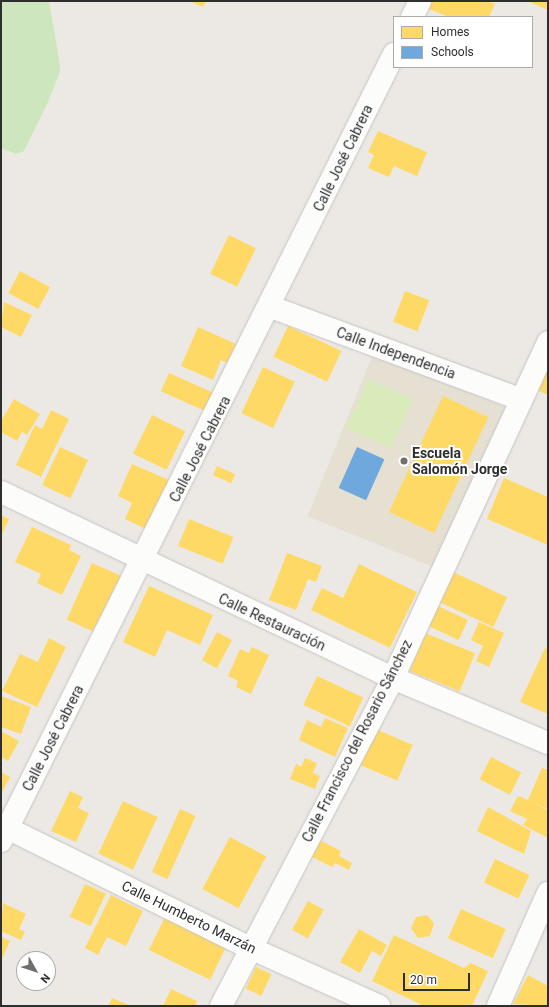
<!DOCTYPE html>
<meta charset="utf-8">
<style>
body{margin:0}
#map{position:relative;width:549px;height:1007px;overflow:hidden;background:#ece8e4;font-family:Roboto,sans-serif}
div>[style]{position:absolute}
[style*='--x']{left:calc(var(--x)*1px);top:calc(var(--y)*1px);width:calc(var(--w)*1px);rotate:calc(var(--a)*1deg)}
.education>*{inset:0;background:#e6e0d3;transform-origin:0 0}
.green>*{inset:0;background:#cee6be}
.pitch>*{inset:0;background:#d9eabb;transform-origin:0 0}
.homes>*{inset:0;background:#ffd966;transform-origin:0 0}
.schools>*{inset:0;background:#6fa8dc;transform-origin:0 0}
.roads{filter:drop-shadow(0 0 1px #c5c4c5) drop-shadow(0 0 1px #c5c4c5)}
.minor>*{height:22px;margin:-11px;padding:0 11px;transform-origin:11px;border-radius:11px;background:#fcfcfb}
.dots>*{width:11px;height:11px;translate:-50% -50%;box-sizing:border-box;border:2px solid #fff;border-radius:50%}
span{translate:-50% -50%;white-space:nowrap;text-align:center;line-height:1.15;-webkit-text-stroke:4px #fff;paint-order:stroke}
.street-label{font-size:14px;color:#2e2e2e}
.poi-label{font-size:14px;color:#2e2e2e;font-weight:700}
.left{translate:0 -50%;text-align:left}
.frame{position:absolute;inset:0;border:2px solid #2e2e2e;pointer-events:none}
.legend{position:absolute;left:393px;top:16px;width:140px;height:52px;box-sizing:border-box;background:#fff;border:1px solid #ababab;margin:0;padding:5px 7px;list-style:none;font-size:12px;color:#2e2e2e}
.legend li{display:flex;align-items:center;gap:8px;height:20px}
.legend b{width:20px;border:1px solid #ababab}
.north{position:absolute;left:16px;top:951px;width:40px;height:40px;box-sizing:border-box;background:#fff;border:1px solid #ababab;border-radius:50%;rotate:129deg;font-size:11px;font-weight:700;line-height:16px;text-align:center;color:#2e2e2e}
.north::after{content:'';display:block;margin:auto;width:14px;height:18px;background:#706f6e;clip-path:polygon(50% 0,100% 100%,50% 72%,0 100%)}
.scale{position:absolute;left:403px;top:973px;width:67px;height:18px;box-sizing:border-box;border:2px solid #2e2e2e;border-top:0;padding-left:5px;font-size:12px;line-height:14px;white-space:nowrap;color:#2e2e2e;-webkit-text-stroke:3px #fff;paint-order:stroke}
</style>
<div id="map">
<div class="education">
<div style="left:373px;top:354px;width:149px;height:175px;rotate:22deg"></div>
</div>
<div class="green">
<div style="clip-path:polygon(1px 1px,49px 1px,59px 59px,60px 72px,48px 102px,24px 151px,16px 154px,1px 148px)"></div>
</div>
<div class="pitch">
<div style="left:368px;top:379px;width:49px;height:54px;rotate:24deg"></div>
</div>
<div class="homes">
<div style="clip-path:polygon(190px 1px,206px 1px,203px 7px)"></div>
<div style="clip-path:polygon(432px 1px,487px 1px,495px 4px,489px 17px,449px 17px,429px 9px)"></div>
<div style="clip-path:polygon(528px 1px,548px 1px,548px 10px)"></div>
<div style="clip-path:polygon(378px 131px,427px 152px,417px 176px,394px 166px,389px 177px,368px 168px,374px 155px,368px 152px)"></div>
<div style="left:229px;top:235px;width:30px;height:43px;rotate:26deg"></div>
<div style="left:20px;top:271px;width:34px;height:25px;rotate:28deg"></div>
<div style="left:405px;top:291px;width:26px;height:33px;rotate:21deg"></div>
<div style="clip-path:polygon(4px 302px,32px 315px,21px 337px,1px 327px)"></div>
<div style="left:288px;top:326px;width:59px;height:34px;rotate:25deg"></div>
<div style="clip-path:polygon(198px 327px,236px 344px,227px 363px,221px 360px,213px 380px,181px 366px)"></div>
<div style="clip-path:polygon(548px 360px,548px 395px,535px 389px)"></div>
<div style="left:263px;top:367px;width:35px;height:51px;rotate:25deg"></div>
<div style="left:169px;top:373px;width:49px;height:20px;rotate:24deg"></div>
<div style="left:443px;top:396px;width:50px;height:128px;rotate:25deg"></div>
<div style="clip-path:polygon(14px 399px,40px 414px,27px 435px,22px 432px,17px 441px,1px 432px,1px 421px)"></div>
<div style="clip-path:polygon(51px 410px,69px 419px,41px 477px,16px 465px,35px 425px,42px 429px)"></div>
<div style="left:152px;top:415px;width:37px;height:43px;rotate:26deg"></div>
<div style="left:60px;top:447px;width:31px;height:42px;rotate:25deg"></div>
<div style="clip-path:polygon(132px 464px,169px 480px,146px 529px,125px 519px,132px 503px,118px 496px)"></div>
<div style="left:217px;top:466px;width:20px;height:10px;rotate:24deg"></div>
<div style="clip-path:polygon(504px 478px,548px 497px,548px 545px,487px 519px)"></div>
<div style="clip-path:polygon(1px 515px,9px 519px,1px 536px)"></div>
<div style="left:189px;top:519px;width:48px;height:29px;rotate:22deg"></div>
<div style="clip-path:polygon(32px 527px,71px 545px,69px 550px,81px 556px,62px 595px,37px 583px,41px 574px,15px 562px)"></div>
<div style="clip-path:polygon(287px 553px,322px 566px,316px 582px,308px 579px,296px 610px,269px 600px)"></div>
<div style="left:92px;top:563px;width:34px;height:62px;rotate:24deg"></div>
<div style="clip-path:polygon(359px 564px,417px 592px,390px 648px,311px 610px,322px 588px,343px 598px)"></div>
<div style="left:451px;top:571px;width:62px;height:33px;rotate:25deg"></div>
<div style="clip-path:polygon(149px 586px,213px 615px,200px 645px,167px 630px,155px 657px,123px 642px)"></div>
<div style="left:438px;top:606px;width:33px;height:22px;rotate:25deg"></div>
<div style="clip-path:polygon(479px 622px,504px 633px,489px 667px,476px 661px,483px 646px,471px 640px)"></div>
<div style="left:217px;top:632px;width:17px;height:32px;rotate:28deg"></div>
<div style="left:425px;top:633px;width:54px;height:41px;rotate:22deg"></div>
<div style="clip-path:polygon(49px 638px,66px 647px,37px 707px,2px 691px,20px 654px,38px 662px)"></div>
<div style="clip-path:polygon(252px 647px,269px 655px,251px 694px,236px 687px,238px 681px,228px 676px,240px 649px,249px 653px)"></div>
<div style="clip-path:polygon(545px 648px,548px 649px,548px 714px,520px 702px)"></div>
<div style="left:317px;top:676px;width:51px;height:32px;rotate:25deg"></div>
<div style="clip-path:polygon(1px 696px,31px 707px,21px 734px,1px 727px)"></div>
<div style="clip-path:polygon(325px 718px,348px 728px,335px 757px,299px 740px,307px 720px,321px 727px)"></div>
<div style="left:373px;top:728px;width:43px;height:39px;rotate:23deg"></div>
<div style="clip-path:polygon(1px 731px,19px 741px,8px 761px,1px 757px)"></div>
<div style="left:491px;top:757px;width:34px;height:25px;rotate:27deg"></div>
<div style="clip-path:polygon(305px 758px,317px 763px,313px 773px,320px 776px,315px 789px,290px 779px,296px 764px,301px 767px)"></div>
<div style="clip-path:polygon(542px 768px,548px 770px,548px 809px,532px 802px,548px 810px,548px 838px,523px 825px,527px 819px,510px 811px,518px 796px,528px 800px)"></div>
<div style="clip-path:polygon(1px 772px,10px 777px,1px 794px)"></div>
<div style="clip-path:polygon(70px 791px,83px 797px,78px 808px,89px 813px,76px 842px,51px 831px)"></div>
<div style="left:123px;top:801px;width:38px;height:58px;rotate:25deg"></div>
<div style="clip-path:polygon(488px 807px,531px 831px,524px 854px,477px 831px)"></div>
<div style="left:180px;top:809px;width:17px;height:69px;rotate:24deg"></div>
<div style="left:230px;top:837px;width:41px;height:59px;rotate:28deg"></div>
<div style="clip-path:polygon(317px 839px,341px 851px,339px 856px,352px 863px,349px 870px,335px 863px,332px 867px,308px 855px)"></div>
<div style="left:495px;top:859px;width:38px;height:26px;rotate:25deg"></div>
<div style="left:85px;top:884px;width:23px;height:36px;rotate:25deg"></div>
<div style="clip-path:polygon(111px 895px,143px 911px,126px 946px,107px 937px,98px 955px,85px 948px)"></div>
<div style="left:308px;top:901px;width:18px;height:33px;rotate:29deg"></div>
<div style="clip-path:polygon(3px 903px,26px 914px,19px 929px,25px 932px,21px 940px,1px 931px)"></div>
<div style="left:461px;top:909px;width:49px;height:32px;rotate:24deg"></div>
<div style="left:166px;top:915px;width:68px;height:39px;rotate:26deg"></div>
<div style="clip-path:polygon(427px 915px,434px 924px,430px 936px,418px 938px,411px 928px,416px 917px)"></div>
<div style="clip-path:polygon(359px 929px,387px 945px,381px 956px,372px 951px,360px 973px,340px 962px)"></div>
<div style="clip-path:polygon(394px 935px,464px 968px,471px 963px,488px 971px,472px 1006px,424px 1006px,372px 981px)"></div>
<div style="clip-path:polygon(1px 937px,10px 941px,1px 961px)"></div>
<div style="left:256px;top:967px;width:17px;height:24px;rotate:25deg"></div>
<div style="clip-path:polygon(528px 975px,548px 986px,548px 1006px,513px 1004px)"></div>
<div style="clip-path:polygon(171px 989px,197px 1001px,195px 1006px,163px 1006px)"></div>
<div style="clip-path:polygon(112px 998px,131px 1006px,108px 1006px)"></div>
</div>
<div class="schools">
<div style="left:357px;top:447px;width:30px;height:45px;rotate:24deg"></div>
</div>
<div class="roads">
<div class="minor">
<div style="--x:412;--y:17;--w:18;--a:-63"></div>
<div style="--x:271;--y:307;--w:265;--a:20.3"></div>
<div style="--x:1;--y:492;--w:434;--a:25.4"></div>
<div style="--x:393;--y:678;--w:168;--a:22.8"></div>
<div style="--x:1;--y:825;--w:275;--a:26.3"></div>
<div style="--x:248;--y:947;--w:144;--a:24.2"></div>
<div style="--x:1;--y:841;--w:880;--a:-63.46"></div>
<div style="--x:221;--y:1006;--w:370;--a:-62.3"></div>
<div style="--x:393;--y:678;--w:370;--a:-65.2"></div>
<div style="--x:498;--y:1006;--w:124;--a:-66.1"></div>
</div>
</div>
<div class="dots">
<div style="left:404px;top:461px;background:#706f6e"></div>
</div>
<div class="street-label">
<span style="left:343px;top:158px;rotate:-64deg">Calle José Cabrera</span>
<span style="left:396px;top:353px;rotate:20deg">Calle Independencia</span>
<span style="left:200px;top:449px;rotate:-63deg">Calle José Cabrera</span>
<span style="left:272px;top:622px;rotate:25deg">Calle Restauración</span>
<span style="left:53px;top:738px;rotate:-63deg">Calle José Cabrera</span>
<span style="left:357px;top:741px;rotate:-63deg">Calle Francisco del Rosario Sánchez</span>
<span style="left:189px;top:917px;rotate:26deg">Calle Humberto Marzán</span>
</div>
<div class="poi-label">
<span class="left" style="left:412px;top:461px">Escuela<br>Salomón Jorge</span>
</div>
<div class="frame"></div>
<ul class="legend">
<li><b style="height:11px;background:#ffd966"></b>Homes</li>
<li><b style="height:11px;background:#6fa8dc"></b>Schools</li>
</ul>
<div class="north">N</div>
<div class="scale">20 m</div>
</div>
